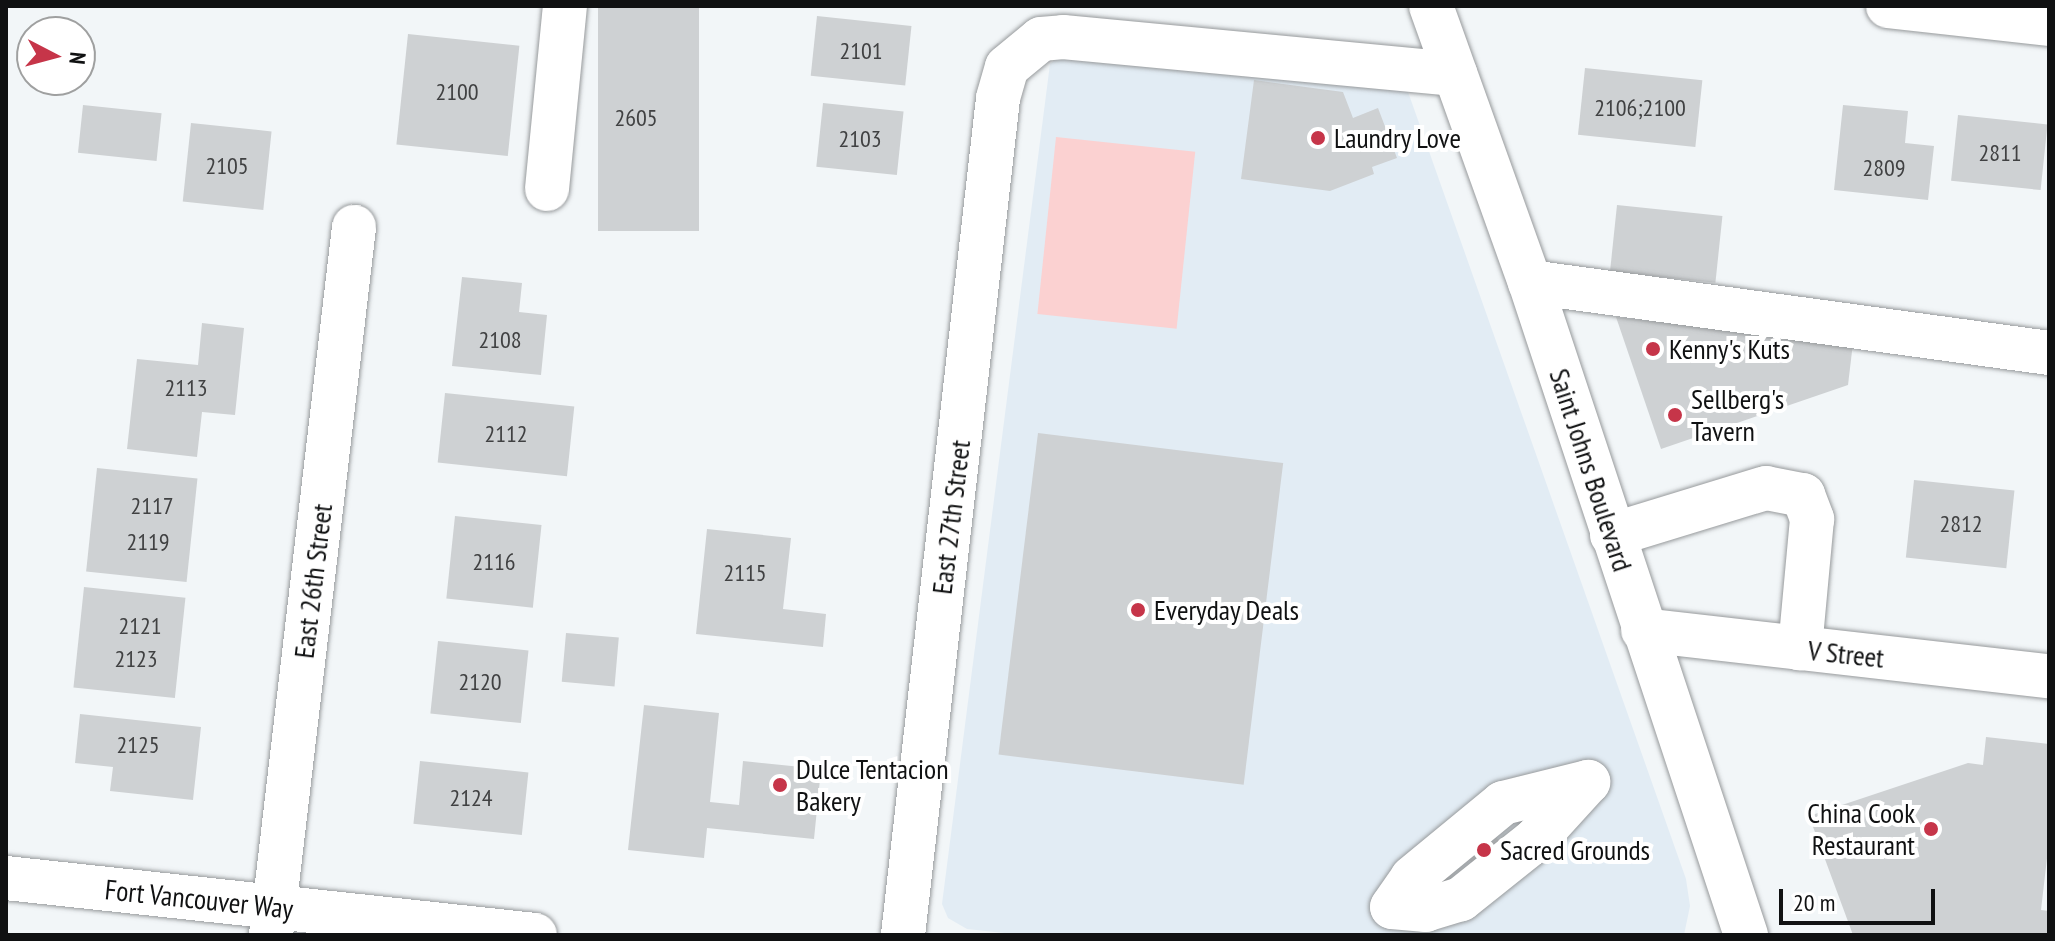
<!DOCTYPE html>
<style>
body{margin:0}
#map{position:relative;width:2055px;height:941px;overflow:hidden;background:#f2f6f8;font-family:"PT Sans Narrow",sans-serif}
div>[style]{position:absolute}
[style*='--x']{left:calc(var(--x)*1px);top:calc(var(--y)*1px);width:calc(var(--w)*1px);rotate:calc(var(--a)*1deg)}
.built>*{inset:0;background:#e2ecf4}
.green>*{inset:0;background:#fbd1d1;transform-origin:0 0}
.building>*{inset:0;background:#ced1d3;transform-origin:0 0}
.roads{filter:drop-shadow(0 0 2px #979a9c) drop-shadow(0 0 2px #979a9c)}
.minor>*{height:44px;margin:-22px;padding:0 22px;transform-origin:22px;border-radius:22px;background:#fff}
.dots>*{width:22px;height:22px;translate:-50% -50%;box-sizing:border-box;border:4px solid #fff;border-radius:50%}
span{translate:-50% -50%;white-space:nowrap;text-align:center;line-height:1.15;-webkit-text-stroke:8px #fff;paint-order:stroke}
.number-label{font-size:24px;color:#404142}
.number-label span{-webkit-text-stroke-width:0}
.poi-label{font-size:28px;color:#101112}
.left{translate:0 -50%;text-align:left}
.right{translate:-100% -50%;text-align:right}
.street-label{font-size:28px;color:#101112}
.frame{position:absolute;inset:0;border:8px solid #101112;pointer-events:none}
.north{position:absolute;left:16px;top:16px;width:80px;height:80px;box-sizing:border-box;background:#fff;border:2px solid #9fa0a0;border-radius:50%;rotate:96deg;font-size:22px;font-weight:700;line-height:32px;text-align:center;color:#101112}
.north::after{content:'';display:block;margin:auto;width:28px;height:36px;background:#c63549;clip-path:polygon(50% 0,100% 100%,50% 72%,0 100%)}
.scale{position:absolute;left:1779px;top:889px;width:156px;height:36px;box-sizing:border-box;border:4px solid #101112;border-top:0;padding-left:10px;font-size:24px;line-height:28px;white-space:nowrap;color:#101112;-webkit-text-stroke:6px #fff;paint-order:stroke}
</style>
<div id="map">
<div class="built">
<div style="clip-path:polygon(1064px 52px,1407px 89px,1686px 879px,1690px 906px,1684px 935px,1022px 935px,967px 929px,948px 918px,942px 904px,1050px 64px)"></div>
</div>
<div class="green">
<div style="left:1056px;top:137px;width:140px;height:178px;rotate:6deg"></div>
</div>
<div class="building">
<div style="left:598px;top:6px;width:101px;height:225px"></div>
<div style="left:817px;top:16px;width:95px;height:60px;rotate:6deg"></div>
<div style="left:408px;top:34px;width:112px;height:111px;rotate:6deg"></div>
<div style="left:1585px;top:68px;width:118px;height:67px;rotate:6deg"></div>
<div style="clip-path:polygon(1254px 80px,1343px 92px,1353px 118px,1378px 108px,1397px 158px,1372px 167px,1374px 174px,1330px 191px,1241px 179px)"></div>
<div style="left:823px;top:103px;width:81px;height:64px;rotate:6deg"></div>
<div style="left:83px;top:105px;width:79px;height:48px;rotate:6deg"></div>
<div style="clip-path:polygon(1843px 105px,1908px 111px,1905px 143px,1934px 146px,1928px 200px,1834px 190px)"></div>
<div style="left:1958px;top:115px;width:90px;height:66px;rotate:6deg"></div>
<div style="left:191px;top:123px;width:81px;height:79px;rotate:6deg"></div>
<div style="left:1617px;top:205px;width:106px;height:67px;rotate:6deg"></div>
<div style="clip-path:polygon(462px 277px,522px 283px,519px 312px,547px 315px,541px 375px,452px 366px)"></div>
<div style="clip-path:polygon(1616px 317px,1853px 343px,1848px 385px,1661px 449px)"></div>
<div style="clip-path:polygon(202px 323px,244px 328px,235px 415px,202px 412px,197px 457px,127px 449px,137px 359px,198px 365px)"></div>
<div style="left:445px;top:393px;width:130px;height:70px;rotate:6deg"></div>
<div style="left:1038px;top:433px;width:247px;height:324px;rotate:7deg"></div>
<div style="left:97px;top:468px;width:101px;height:104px;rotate:6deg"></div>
<div style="left:1914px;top:480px;width:101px;height:78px;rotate:6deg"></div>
<div style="left:455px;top:516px;width:87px;height:83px;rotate:6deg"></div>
<div style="clip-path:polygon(707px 529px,791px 538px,783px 609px,826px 614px,823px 647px,696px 634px)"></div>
<div style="left:84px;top:587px;width:102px;height:101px;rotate:6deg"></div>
<div style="left:566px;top:633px;width:53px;height:49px;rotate:5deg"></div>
<div style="left:438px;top:641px;width:91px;height:73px;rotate:6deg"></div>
<div style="clip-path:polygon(644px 705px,719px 713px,710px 802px,739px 805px,743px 761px,821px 769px,814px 839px,707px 828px,704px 858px,628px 850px)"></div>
<div style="clip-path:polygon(80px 714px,201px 727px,193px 800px,110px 791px,113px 767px,75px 763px)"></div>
<div style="clip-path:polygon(1986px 737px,2049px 744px,2049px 841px,2041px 910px,2049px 911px,2049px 935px,1853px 935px,1809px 816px,1968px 763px,1983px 765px)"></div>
<div style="left:420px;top:761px;width:109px;height:63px;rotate:6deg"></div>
<div style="left:1491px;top:831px;width:21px;height:35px;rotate:51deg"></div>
</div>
<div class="roads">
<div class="minor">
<div style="--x:1431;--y:6;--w:293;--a:70.3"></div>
<div style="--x:1530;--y:282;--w:688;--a:71.7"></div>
<div style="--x:1888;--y:6;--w:162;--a:6.4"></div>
<div style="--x:547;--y:189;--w:184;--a:-84.4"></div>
<div style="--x:1530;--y:282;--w:524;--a:7.79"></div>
<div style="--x:1612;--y:535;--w:161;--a:-17"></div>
<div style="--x:1766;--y:488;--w:38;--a:11"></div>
<div style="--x:1803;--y:495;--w:26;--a:69"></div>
<div style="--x:1812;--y:519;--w:130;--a:95.3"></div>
<div style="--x:1643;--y:630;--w:409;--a:6.5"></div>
<div style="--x:1588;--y:782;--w:79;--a:132.4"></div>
<div style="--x:1535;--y:840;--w:95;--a:141.4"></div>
<div style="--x:1461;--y:899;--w:37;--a:163"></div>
<div style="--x:1426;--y:910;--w:34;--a:-175"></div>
<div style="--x:1392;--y:907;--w:35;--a:-55"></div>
<div style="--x:1412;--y:878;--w:118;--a:-39.5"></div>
<div style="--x:1503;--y:803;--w:88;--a:-13.9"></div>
<div style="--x:6;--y:878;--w:532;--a:6.15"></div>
<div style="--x:271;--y:935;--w:713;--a:-83.31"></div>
<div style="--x:903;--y:935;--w:842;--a:-83.52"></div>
<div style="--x:998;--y:98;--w:32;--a:-74"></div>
<div style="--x:1007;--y:67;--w:44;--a:-39.5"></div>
<div style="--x:1041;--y:39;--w:22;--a:-5"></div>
<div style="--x:1063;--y:37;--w:394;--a:5.4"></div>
</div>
</div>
<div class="dots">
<div style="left:1318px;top:138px;background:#c63549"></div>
<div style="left:1653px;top:349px;background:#c63549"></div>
<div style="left:1675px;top:415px;background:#c63549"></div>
<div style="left:1138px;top:610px;background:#c63549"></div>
<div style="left:780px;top:785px;background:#c63549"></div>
<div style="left:1931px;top:829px;background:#c63549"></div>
<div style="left:1484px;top:850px;background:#c63549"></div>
</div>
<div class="number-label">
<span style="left:861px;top:51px">2101</span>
<span style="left:457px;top:92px">2100</span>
<span style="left:1640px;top:108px">2106;2100</span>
<span style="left:636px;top:118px">2605</span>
<span style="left:860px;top:139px">2103</span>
<span style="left:2000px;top:153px">2811</span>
<span style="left:227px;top:166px">2105</span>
<span style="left:1884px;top:168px">2809</span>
<span style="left:500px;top:340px">2108</span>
<span style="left:186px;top:388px">2113</span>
<span style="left:506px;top:434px">2112</span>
<span style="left:152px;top:506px">2117</span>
<span style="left:1961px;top:524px">2812</span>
<span style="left:148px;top:542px">2119</span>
<span style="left:494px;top:562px">2116</span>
<span style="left:745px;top:573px">2115</span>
<span style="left:140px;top:626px">2121</span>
<span style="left:136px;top:659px">2123</span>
<span style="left:480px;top:682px">2120</span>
<span style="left:138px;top:745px">2125</span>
<span style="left:471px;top:798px">2124</span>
</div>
<div class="poi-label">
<span class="left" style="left:1334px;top:138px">Laundry Love</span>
<span class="left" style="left:1669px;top:349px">Kenny's Kuts</span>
<span class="left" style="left:1691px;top:415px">Sellberg's<br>Tavern</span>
<span class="left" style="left:1154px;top:610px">Everyday Deals</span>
<span class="left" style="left:796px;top:785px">Dulce Tentacion<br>Bakery</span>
<span class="right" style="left:1915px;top:829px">China Cook<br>Restaurant</span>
<span class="left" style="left:1500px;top:850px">Sacred Grounds</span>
</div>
<div class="street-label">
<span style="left:1591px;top:470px;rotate:72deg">Saint Johns Boulevard</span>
<span style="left:951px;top:517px;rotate:-83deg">East 27th Street</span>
<span style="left:313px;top:581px;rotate:-83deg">East 26th Street</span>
<span style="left:1846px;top:654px;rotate:6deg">V Street</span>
<span style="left:199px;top:899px;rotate:6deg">Fort Vancouver Way</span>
</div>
<div class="frame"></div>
<div class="north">N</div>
<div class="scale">20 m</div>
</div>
